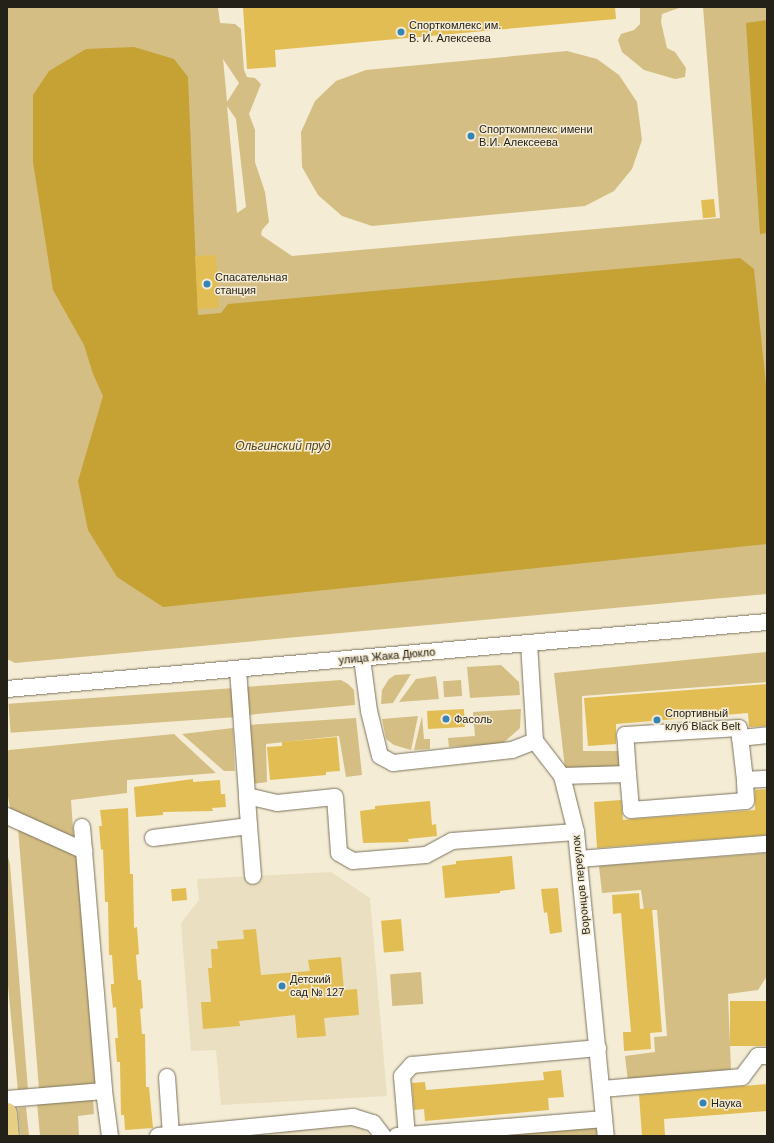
<!DOCTYPE html>
<meta charset="utf-8">
<style>
body{margin:0}
#map{position:relative;width:774px;height:1143px;overflow:hidden;background:#f5ecd5;font-family:Arial,sans-serif}
div>[style]{position:absolute}
[style*='--x']{left:calc(var(--x)*1px);top:calc(var(--y)*1px);width:calc(var(--w)*1px);rotate:calc(var(--a)*1deg)}
.built>*{inset:0;background:#ebdfc1}
.green>*{inset:0;background:#d4be84;transform-origin:0 0}
.water>*{inset:0;background:#c6a134}
.building>*{inset:0;background:#e2bd54;transform-origin:0 0}
.roads{filter:drop-shadow(0 0 1px #7b735e) drop-shadow(0 0 1px #7b735e)}
.minor>*{height:16px;margin:-8px;padding:0 8px;transform-origin:8px;border-radius:8px;background:#fff}
.major>*{height:20px;margin:-10px;padding:0 10px;transform-origin:10px;border-radius:10px;background:#e6ce85}
.dots>*{width:11px;height:11px;translate:-50% -50%;box-sizing:border-box;border:2px solid #f5ecd5;border-radius:50%}
span{translate:-50% -50%;white-space:nowrap;text-align:center;line-height:1.15;-webkit-text-stroke:3px #f5ecd5;paint-order:stroke}
.poi-label{font-size:11px;color:#242118}
.left{translate:0 -50%;text-align:left}
.street-label{font-size:11px;color:#242118}
.water-label{font-size:12px;color:#524317;font-style:italic}
.frame{position:absolute;inset:0;border:8px solid #242118;pointer-events:none}
</style>
<div id="map">
<div class="built">
<div style="clip-path:polygon(331px 872px,370px 898px,387px 1096px,221px 1105px,216px 1050px,191px 1051px,181px 923px,199px 900px,197px 879px)"></div>
<div style="clip-path:polygon(345px 1124px,361px 1127px,371px 1136px,241px 1136px)"></div>
</div>
<div class="green">
<div style="clip-path:polygon(evenodd,7px 7px,218px 7px,220px 23px,235px 24px,241px 29px,244px 70px,247px 77px,255px 78px,261px 84px,249px 114px,255px 130px,255px 162px,265px 192px,269px 222px,262px 230px,261px 235px,292px 256px,720px 218px,703px 7px,767px 7px,767px 594px,15px 663px,7px 659px,7px 7px,223px 59px,239px 83px,227px 102px,227px 101px,223px 59px,7px 7px,227px 106px,236px 119px,246px 207px,237px 213px,227px 106px)"></div>
<div style="clip-path:polygon(640px 7px,682px 7px,662px 14px,661px 22px,667px 48px,675px 52px,686px 68px,685px 77px,675px 79px,644px 70px,622px 52px,618px 40px,621px 34px,634px 30px,640px 24px)"></div>
<div style="clip-path:polygon(567px 51px,597px 59px,619px 75px,637px 102px,642px 140px,632px 169px,614px 191px,585px 206px,372px 226px,342px 216px,318px 195px,302px 167px,301px 132px,315px 101px,336px 81px,366px 70px)"></div>
<div style="clip-path:polygon(767px 652px,767px 682px,582px 696px,583px 751px,619px 751px,620px 768px,565px 768px,554px 673px)"></div>
<div style="clip-path:polygon(501px 665px,519px 682px,520px 695px,470px 698px,467px 667px)"></div>
<div style="clip-path:polygon(411px 674px,393px 703px,381px 704px,382px 690px,389px 679px,395px 675px)"></div>
<div style="clip-path:polygon(436px 676px,439px 699px,399px 702px,416px 679px)"></div>
<div style="clip-path:polygon(341px 680px,348px 684px,354px 690px,355px 705px,247px 715px,244px 687px)"></div>
<div style="left:461px;top:680px;width:16px;height:18px;rotate:86deg"></div>
<div style="left:235px;top:688px;width:29px;height:227px;rotate:86deg"></div>
<div style="clip-path:polygon(521px 709px,520px 728px,502px 744px,449px 747px,448px 738px,475px 736px,473px 712px)"></div>
<div style="clip-path:polygon(418px 716px,411px 750px,394px 745px,386px 739px,382px 719px)"></div>
<div style="clip-path:polygon(422px 716px,424px 739px,430px 739px,430px 749px,414px 750px)"></div>
<div style="clip-path:polygon(356px 718px,362px 775px,346px 777px,339px 736px,266px 744px,267px 782px,252px 784px,248px 725px)"></div>
<div style="clip-path:polygon(233px 728px,235px 771px,224px 771px,182px 734px)"></div>
<div style="clip-path:polygon(174px 734px,216px 773px,127px 780px,127px 793px,71px 800px,74px 842px,11px 814px,7px 791px,7px 752px,9px 750px)"></div>
<div style="clip-path:polygon(18px 828px,81px 856px,96px 1086px,39px 1089px)"></div>
<div style="clip-path:polygon(767px 853px,767px 976px,758px 990px,728px 994px,731px 1070px,628px 1082px,625px 1056px,655px 1052px,654px 1037px,667px 1036px,657px 910px,644px 910px,641px 890px,602px 893px,599px 866px)"></div>
<div style="clip-path:polygon(7px 854px,10px 864px,28px 1090px,18px 1091px,7px 975px)"></div>
<div style="left:421px;top:972px;width:32px;height:31px;rotate:86deg"></div>
<div style="clip-path:polygon(93px 1098px,94px 1114px,78px 1116px,79px 1136px,40px 1136px,37px 1103px)"></div>
<div style="left:26px;top:1107px;width:29px;height:8px;rotate:84deg"></div>
<div style="clip-path:polygon(596px 1124px,597px 1136px,488px 1136px)"></div>
</div>
<div class="water">
<div style="clip-path:polygon(767px 20px,767px 233px,760px 234px,746px 23px)"></div>
<div style="clip-path:polygon(134px 47px,174px 59px,188px 77px,198px 315px,221px 313px,228px 304px,740px 258px,754px 269px,767px 395px,767px 544px,163px 607px,117px 577px,88px 530px,78px 481px,103px 396px,93px 374px,84px 345px,53px 290px,33px 162px,33px 95px,49px 71px,86px 49px)"></div>
</div>
<div class="building">
<div style="clip-path:polygon(243px 7px,615px 7px,616px 19px,275px 50px,276px 67px,247px 69px)"></div>
<div style="left:714px;top:199px;width:18px;height:13px;rotate:84deg"></div>
<div style="left:216px;top:255px;width:53px;height:21px;rotate:87deg"></div>
<div style="clip-path:polygon(767px 684px,767px 726px,749px 727px,748px 713px,616px 724px,616px 744px,588px 746px,584px 698px)"></div>
<div style="left:464px;top:709px;width:18px;height:37px;rotate:87deg"></div>
<div style="clip-path:polygon(337px 737px,340px 771px,326px 772px,326px 775px,270px 780px,267px 747px,282px 746px,282px 742px)"></div>
<div style="clip-path:polygon(193px 779px,193px 782px,220px 780px,221px 794px,225px 794px,226px 807px,212px 808px,213px 811px,163px 812px,163px 815px,136px 817px,134px 787px)"></div>
<div style="clip-path:polygon(767px 789px,767px 835px,597px 848px,594px 802px,621px 800px,623px 820px,632px 819px,755px 810px,755px 790px)"></div>
<div style="clip-path:polygon(430px 801px,432px 825px,436px 824px,437px 836px,408px 839px,409px 842px,363px 843px,360px 811px,375px 809px,375px 806px)"></div>
<div style="clip-path:polygon(128px 808px,130px 874px,133px 874px,134px 928px,137px 927px,139px 954px,136px 955px,138px 980px,141px 980px,143px 1008px,140px 1009px,142px 1034px,145px 1034px,146px 1087px,149px 1087px,153px 1128px,125px 1130px,124px 1115px,121px 1115px,120px 1062px,117px 1062px,115px 1038px,118px 1038px,116px 1007px,113px 1008px,111px 990px,111px 984px,114px 984px,112px 955px,109px 955px,108px 902px,105px 902px,103px 849px,101px 850px,99px 826px,102px 826px,100px 810px)"></div>
<div style="clip-path:polygon(512px 856px,515px 889px,500px 891px,500px 893px,445px 898px,442px 866px,456px 864px,456px 861px)"></div>
<div style="left:186px;top:888px;width:12px;height:15px;rotate:85deg"></div>
<div style="clip-path:polygon(558px 888px,562px 932px,550px 934px,547px 912px,544px 913px,541px 889px)"></div>
<div style="clip-path:polygon(639px 893px,640px 909px,652px 908px,662px 1032px,650px 1033px,651px 1049px,624px 1051px,623px 1032px,631px 1032px,626px 975px,621px 913px,613px 914px,612px 895px)"></div>
<div style="left:401px;top:919px;width:32px;height:20px;rotate:85deg"></div>
<div style="clip-path:polygon(256px 929px,261px 975px,310px 971px,308px 960px,341px 957px,344px 990px,357px 989px,359px 1015px,324px 1018px,326px 1036px,297px 1038px,295px 1015px,239px 1021px,240px 1026px,203px 1029px,201px 1002px,211px 1002px,208px 968px,212px 968px,211px 949px,218px 949px,217px 941px,244px 939px,243px 930px)"></div>
<div style="left:767px;top:1001px;width:45px;height:37px;rotate:90deg"></div>
<div style="clip-path:polygon(561px 1070px,564px 1097px,548px 1098px,549px 1110px,425px 1121px,424px 1109px,414px 1110px,412px 1083px,425px 1082px,426px 1090px,544px 1080px,543px 1072px)"></div>
<div style="clip-path:polygon(767px 1084px,767px 1111px,664px 1119px,665px 1136px,642px 1136px,639px 1095px)"></div>
</div>
<div class="roads">
<div class="minor">
<div style="--x:529;--y:643;--w:98;--a:86.5"></div>
<div style="--x:535;--y:741;--w:44;--a:52.4"></div>
<div style="--x:562;--y:776;--w:58;--a:76"></div>
<div style="--x:576;--y:832;--w:305;--a:84.4"></div>
<div style="--x:362;--y:658;--w:53;--a:82.5"></div>
<div style="--x:369;--y:711;--w:46;--a:76.3"></div>
<div style="--x:380;--y:756;--w:15;--a:28"></div>
<div style="--x:393;--y:763;--w:120;--a:-6.2"></div>
<div style="--x:512;--y:750;--w:25;--a:-21"></div>
<div style="--x:238;--y:669;--w:127;--a:85.9"></div>
<div style="--x:247;--y:796;--w:31;--a:13"></div>
<div style="--x:277;--y:803;--w:58;--a:-5.9"></div>
<div style="--x:335;--y:797;--w:56;--a:85.9"></div>
<div style="--x:339;--y:853;--w:16;--a:30"></div>
<div style="--x:353;--y:861;--w:73;--a:-4.7"></div>
<div style="--x:426;--y:855;--w:30;--a:-28"></div>
<div style="--x:452;--y:841;--w:124;--a:-4.2"></div>
<div style="--x:7;--y:689;--w:763;--a:-5.04"></div>
<div style="--x:740;--y:738;--w:27;--a:-6"></div>
<div style="--x:628;--y:774;--w:36;--a:85"></div>
<div style="--x:631;--y:810;--w:115;--a:-4.5"></div>
<div style="--x:746;--y:801;--w:21;--a:-93"></div>
<div style="--x:562;--y:776;--w:66;--a:-1.7"></div>
<div style="--x:628;--y:774;--w:39;--a:-94"></div>
<div style="--x:625;--y:735;--w:114;--a:-3.5"></div>
<div style="--x:739;--y:728;--w:52;--a:83.4"></div>
<div style="--x:745;--y:780;--w:22;--a:-3"></div>
<div style="--x:7;--y:816;--w:85;--a:24.2"></div>
<div style="--x:249;--y:826;--w:50;--a:85.4"></div>
<div style="--x:82;--y:827;--w:265;--a:85.2"></div>
<div style="--x:104;--y:1091;--w:45;--a:82.4"></div>
<div style="--x:153;--y:838;--w:97;--a:-7.1"></div>
<div style="--x:249;--y:826;--w:30;--a:-94"></div>
<div style="--x:579;--y:859;--w:189;--a:-4.6"></div>
<div style="--x:167;--y:1077;--w:58;--a:86.1"></div>
<div style="--x:602;--y:1089;--w:141;--a:-4.9"></div>
<div style="--x:742;--y:1077;--w:26;--a:-53"></div>
<div style="--x:758;--y:1056;--w:9;--a:0"></div>
<div style="--x:7;--y:1099;--w:97;--a:-4.7"></div>
<div style="--x:158;--y:1136;--w:196;--a:-5.6"></div>
<div style="--x:353;--y:1117;--w:21;--a:17"></div>
<div style="--x:373;--y:1123;--w:16;--a:52"></div>
<div style="--x:397;--y:1136;--w:208;--a:-4.7"></div>
<div style="--x:407;--y:1136;--w:60;--a:-94.8"></div>
<div style="--x:402;--y:1076;--w:15;--a:-48"></div>
<div style="--x:412;--y:1065;--w:187;--a:-5.2"></div>
</div>
<div class="major">
<div style="--x:7;--y:1113;--w:23;--a:85"></div>
</div>
</div>
<div class="dots">
<div style="left:401px;top:32px;background:#3484b6"></div>
<div style="left:471px;top:136px;background:#3484b6"></div>
<div style="left:207px;top:284px;background:#3484b6"></div>
<div style="left:446px;top:719px;background:#3484b6"></div>
<div style="left:657px;top:720px;background:#3484b6"></div>
<div style="left:282px;top:986px;background:#3484b6"></div>
<div style="left:703px;top:1103px;background:#3484b6"></div>
</div>
<div class="poi-label">
<span class="left" style="left:409px;top:32px">Спорткомлекс им.<br>В. И. Алексеева</span>
<span class="left" style="left:479px;top:136px">Спорткомплекс имени<br>В.И. Алексеева</span>
<span class="left" style="left:215px;top:284px">Спасательная<br>станция</span>
<span class="left" style="left:665px;top:720px">Спортивный<br>клуб Black Belt</span>
<span class="left" style="left:454px;top:719px">Фасоль</span>
<span class="left" style="left:290px;top:986px">Детский<br>сад № 127</span>
<span class="left" style="left:711px;top:1103px">Наука</span>
</div>
<div class="street-label">
<span style="left:387px;top:656px;rotate:-5deg">улица Жака Дюкло</span>
<span style="left:581px;top:885px;rotate:-96deg">Воронцов переулок</span>
</div>
<div class="water-label">
<span style="left:283px;top:447px">Ольгинский пруд</span>
</div>
<div class="frame"></div>
</div>
